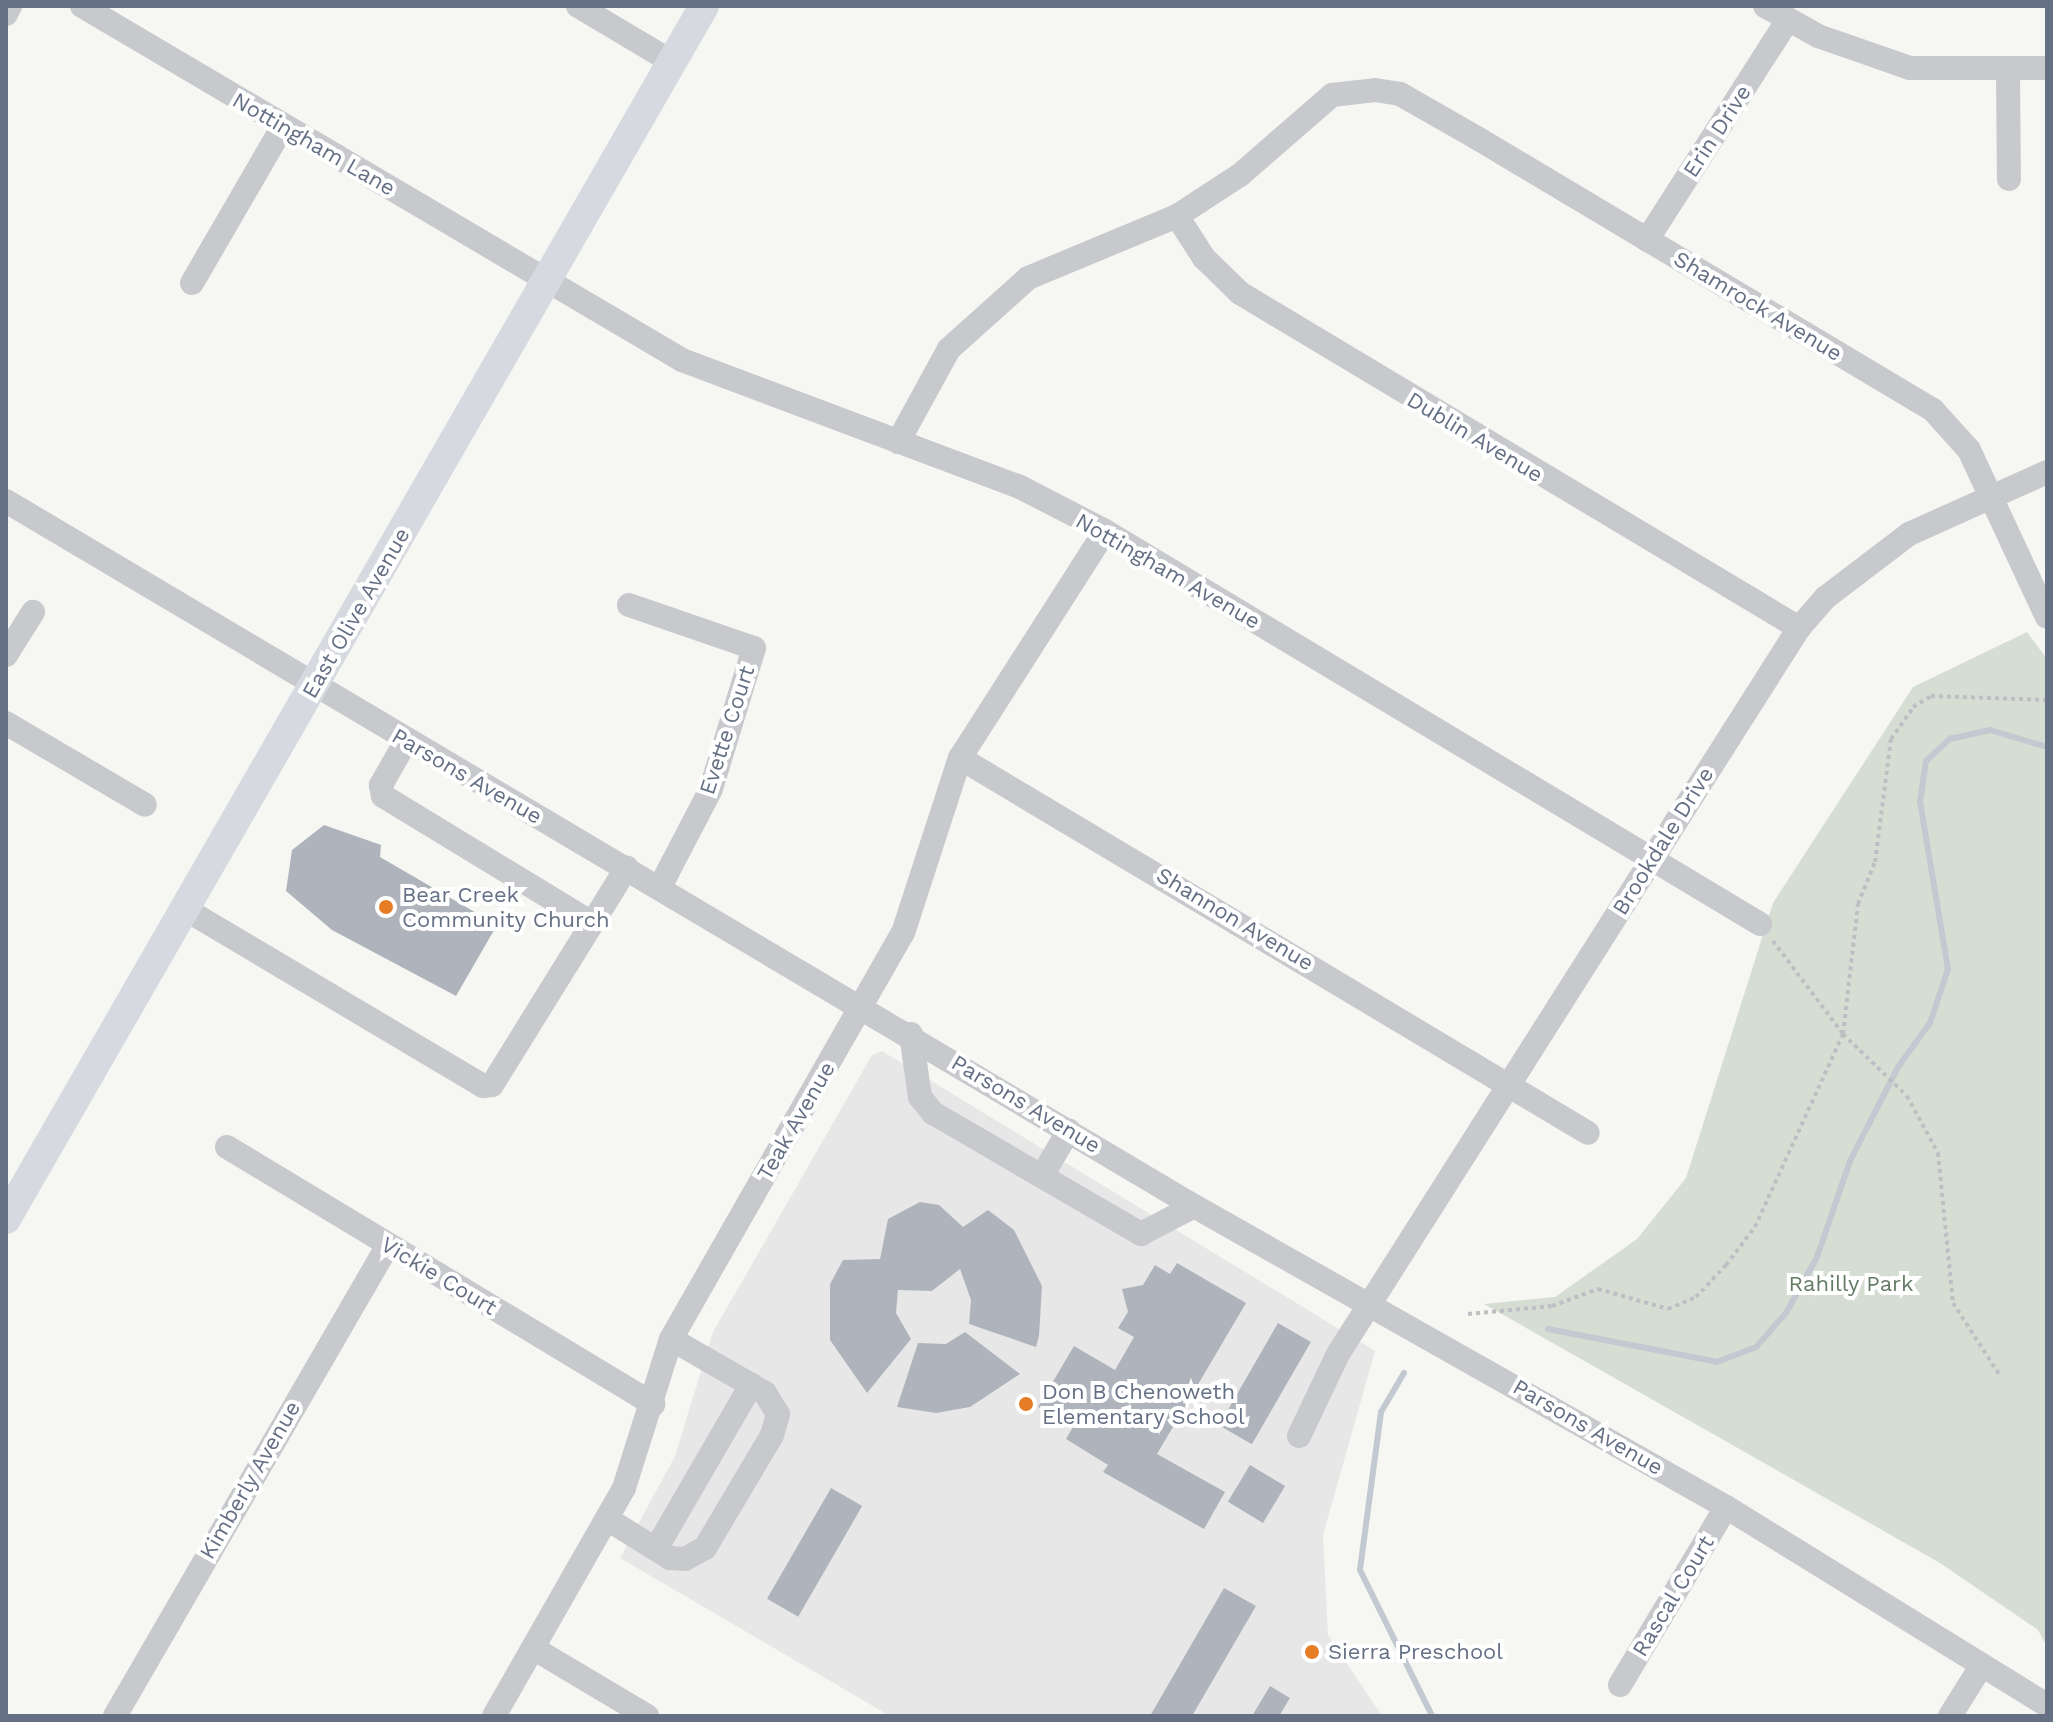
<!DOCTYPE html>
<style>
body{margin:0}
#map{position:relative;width:2053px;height:1722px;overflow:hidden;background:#f6f7f3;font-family:"Work Sans",sans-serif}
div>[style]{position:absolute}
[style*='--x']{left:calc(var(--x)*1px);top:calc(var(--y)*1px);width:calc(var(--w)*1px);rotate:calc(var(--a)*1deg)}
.built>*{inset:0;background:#e7e7e7}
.green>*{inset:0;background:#d6ded4}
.stream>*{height:6px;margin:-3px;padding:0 3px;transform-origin:3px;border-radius:3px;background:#c3c9d1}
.building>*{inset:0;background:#afb4bc;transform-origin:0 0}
.path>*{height:4px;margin-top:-2px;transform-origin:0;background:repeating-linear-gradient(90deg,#bebfc2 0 4px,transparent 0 8px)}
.minor>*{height:24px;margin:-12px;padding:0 12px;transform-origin:12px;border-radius:12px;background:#c7c9cd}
.major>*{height:30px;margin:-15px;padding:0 15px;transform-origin:15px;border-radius:15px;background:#d6d9df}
.dots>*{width:22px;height:22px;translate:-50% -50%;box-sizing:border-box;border:4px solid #fff;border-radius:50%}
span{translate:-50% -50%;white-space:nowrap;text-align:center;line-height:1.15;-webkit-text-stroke:8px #fff;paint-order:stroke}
.street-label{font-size:22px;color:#657085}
.poi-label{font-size:22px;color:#657085}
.left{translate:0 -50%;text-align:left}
.park-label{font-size:22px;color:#647c65}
.frame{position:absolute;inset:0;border:8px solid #657085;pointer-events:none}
</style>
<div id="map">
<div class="built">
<div style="clip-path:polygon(882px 1051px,1375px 1351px,1323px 1535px,1328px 1635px,1382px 1716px,890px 1716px,620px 1558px,675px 1456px,713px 1332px,872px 1055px)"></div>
</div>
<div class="green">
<div style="clip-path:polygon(2027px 632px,2047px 659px,2047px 1647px,2038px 1630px,1940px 1563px,1484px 1304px,1555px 1297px,1637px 1239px,1686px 1178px,1773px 903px,1913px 687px)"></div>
</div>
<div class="stream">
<div style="--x:1548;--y:1329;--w:172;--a:11"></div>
<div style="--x:1717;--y:1362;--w:42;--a:-21"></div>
<div style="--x:1756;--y:1347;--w:45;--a:-48.6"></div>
<div style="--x:1786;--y:1313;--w:64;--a:-61"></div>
<div style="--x:1817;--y:1257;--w:102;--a:-71"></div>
<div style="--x:1850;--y:1161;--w:106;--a:-62.9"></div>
<div style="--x:1898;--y:1067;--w:54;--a:-54"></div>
<div style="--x:1930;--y:1023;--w:57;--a:-71.6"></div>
<div style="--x:1948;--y:969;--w:169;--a:-99.5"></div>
<div style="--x:1920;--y:802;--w:41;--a:-81.7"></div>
<div style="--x:1926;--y:761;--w:33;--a:-43"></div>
<div style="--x:1950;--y:739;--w:41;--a:-12.7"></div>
<div style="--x:1990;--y:730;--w:59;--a:16.6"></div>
<div style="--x:1404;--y:1373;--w:45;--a:120.5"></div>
<div style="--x:1381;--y:1412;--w:159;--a:97.6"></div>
<div style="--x:1360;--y:1570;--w:163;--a:63.7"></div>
</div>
<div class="building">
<div style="clip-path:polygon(324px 825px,381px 845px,380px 857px,497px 925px,456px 996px,332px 930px,286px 891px,292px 850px)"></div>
<div style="clip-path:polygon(920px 1202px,939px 1205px,963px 1227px,988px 1210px,1014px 1230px,1042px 1286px,1039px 1336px,1036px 1347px,969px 1324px,971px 1300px,960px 1269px,932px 1291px,898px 1290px,896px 1313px,911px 1339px,867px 1393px,830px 1340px,830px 1284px,843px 1260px,880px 1259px,888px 1219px)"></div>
<div style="clip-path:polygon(1177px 1263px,1246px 1303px,1157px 1454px,1225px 1492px,1204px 1529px,1103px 1472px,1108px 1465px,1066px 1439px,1073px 1427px,1038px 1407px,1074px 1346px,1115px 1370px,1134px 1337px,1118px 1328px,1128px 1312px,1122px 1289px,1143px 1285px,1155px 1265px,1170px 1274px)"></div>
<div style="left:1278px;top:1323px;width:38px;height:118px;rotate:30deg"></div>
<div style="clip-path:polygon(965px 1332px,1020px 1374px,970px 1407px,936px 1413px,897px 1407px,918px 1343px,946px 1344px)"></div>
<div style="left:1250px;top:1465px;width:41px;height:43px;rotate:31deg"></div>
<div style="left:831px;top:1488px;width:36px;height:128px;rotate:30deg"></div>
<div style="clip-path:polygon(1224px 1588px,1256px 1606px,1192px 1716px,1150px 1716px)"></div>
<div style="clip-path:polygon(1270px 1686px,1290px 1698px,1279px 1716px,1252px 1716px)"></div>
</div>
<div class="path">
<div style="--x:1773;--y:941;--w:116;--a:53"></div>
<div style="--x:1843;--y:1034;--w:89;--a:44.1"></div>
<div style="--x:1907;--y:1096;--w:65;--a:61.5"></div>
<div style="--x:1938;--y:1153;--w:151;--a:84.3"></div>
<div style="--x:1953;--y:1303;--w:85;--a:57.1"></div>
<div style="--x:1468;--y:1314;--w:84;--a:-5.4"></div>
<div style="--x:1552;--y:1306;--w:49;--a:-20.3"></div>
<div style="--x:1598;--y:1289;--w:73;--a:15.9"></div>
<div style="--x:1668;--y:1309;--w:30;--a:-23"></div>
<div style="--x:1696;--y:1297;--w:44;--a:-46.8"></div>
<div style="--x:1726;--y:1265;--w:48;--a:-52.7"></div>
<div style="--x:1755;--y:1227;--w:212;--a:-65.5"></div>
<div style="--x:1843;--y:1034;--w:131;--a:-83.4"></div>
<div style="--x:1858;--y:904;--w:45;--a:-68"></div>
<div style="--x:1875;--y:862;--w:124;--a:-82.6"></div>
<div style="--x:1891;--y:739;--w:39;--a:-55"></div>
<div style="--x:1913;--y:707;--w:21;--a:-31"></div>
<div style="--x:1931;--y:696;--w:116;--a:2"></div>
</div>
<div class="minor">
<div style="--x:82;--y:6;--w:697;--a:30.54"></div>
<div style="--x:682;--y:360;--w:359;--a:20.6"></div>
<div style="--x:1018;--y:486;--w:98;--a:27.3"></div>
<div style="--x:1105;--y:531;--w:764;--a:30.96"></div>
<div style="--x:578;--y:6;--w:109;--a:30.8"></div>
<div style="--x:1765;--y:6;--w:61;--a:29.5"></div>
<div style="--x:1818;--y:36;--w:97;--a:19.2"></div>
<div style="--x:1910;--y:68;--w:137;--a:0"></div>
<div style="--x:6;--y:14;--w:9;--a:-63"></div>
<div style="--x:2008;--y:74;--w:105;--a:89.5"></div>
<div style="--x:1177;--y:216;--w:50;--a:57.3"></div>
<div style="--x:1204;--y:258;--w:50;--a:44.2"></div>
<div style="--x:1240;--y:293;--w:652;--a:30.93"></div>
<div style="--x:1647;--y:240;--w:260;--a:-57.4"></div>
<div style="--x:192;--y:283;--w:181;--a:-59.9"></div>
<div style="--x:898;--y:442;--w:106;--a:-61.3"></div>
<div style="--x:949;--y:349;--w:106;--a:-41.9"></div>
<div style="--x:1028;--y:278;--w:161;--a:-22.6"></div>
<div style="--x:1177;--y:216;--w:75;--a:-33.1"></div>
<div style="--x:1240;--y:175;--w:122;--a:-41"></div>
<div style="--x:1332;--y:95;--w:43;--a:-6.6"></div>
<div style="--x:1375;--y:90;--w:25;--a:9"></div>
<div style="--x:1400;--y:94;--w:89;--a:29.7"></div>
<div style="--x:1477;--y:138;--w:531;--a:30.82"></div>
<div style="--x:1933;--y:410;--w:54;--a:48"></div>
<div style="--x:1969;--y:450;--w:184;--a:65"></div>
<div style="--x:6;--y:501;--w:1381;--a:30.69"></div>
<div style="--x:1194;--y:1206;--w:611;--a:29.5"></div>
<div style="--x:1726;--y:1507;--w:377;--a:31.7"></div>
<div style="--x:629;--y:605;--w:132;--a:19"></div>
<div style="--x:754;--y:648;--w:147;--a:107"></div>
<div style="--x:711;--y:789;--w:110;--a:117.5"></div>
<div style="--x:6;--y:655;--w:51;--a:-57.9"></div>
<div style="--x:6;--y:723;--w:161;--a:30.5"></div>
<div style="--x:406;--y:741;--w:51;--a:119.6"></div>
<div style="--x:381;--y:785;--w:11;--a:80"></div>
<div style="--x:383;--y:796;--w:245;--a:31.3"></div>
<div style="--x:960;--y:758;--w:731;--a:30.84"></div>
<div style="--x:185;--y:909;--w:347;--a:30.7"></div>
<div style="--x:483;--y:1086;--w:9;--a:-6"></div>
<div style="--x:492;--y:1085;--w:256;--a:-58.2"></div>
<div style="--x:911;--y:1034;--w:64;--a:81.9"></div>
<div style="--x:920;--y:1097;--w:21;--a:51"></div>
<div style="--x:933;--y:1113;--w:241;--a:30.2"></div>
<div style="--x:1141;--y:1234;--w:60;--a:-27.8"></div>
<div style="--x:227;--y:1147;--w:498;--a:31.1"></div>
<div style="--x:1042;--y:1176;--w:53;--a:-59.6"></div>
<div style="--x:1299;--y:1436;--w:91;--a:-64.6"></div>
<div style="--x:1338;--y:1354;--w:860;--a:-57.59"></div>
<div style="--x:1799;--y:628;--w:40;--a:-49"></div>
<div style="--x:1825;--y:598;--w:106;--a:-37.3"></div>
<div style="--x:1909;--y:534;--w:151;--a:-24.2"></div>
<div style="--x:609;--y:1520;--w:72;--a:31.9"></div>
<div style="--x:670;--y:1558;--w:15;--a:4"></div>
<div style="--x:685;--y:1559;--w:23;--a:-29"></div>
<div style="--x:705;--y:1548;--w:131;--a:-59.3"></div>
<div style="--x:772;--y:1435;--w:22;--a:-74"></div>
<div style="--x:778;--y:1414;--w:25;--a:-122"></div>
<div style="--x:765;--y:1393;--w:108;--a:-150.1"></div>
<div style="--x:656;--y:1549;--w:190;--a:-59.9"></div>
<div style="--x:533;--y:1648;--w:133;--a:30.8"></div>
<div style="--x:1620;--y:1685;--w:207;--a:-59.2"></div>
<div style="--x:115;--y:1716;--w:544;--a:-59.9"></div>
<div style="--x:494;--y:1716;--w:262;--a:-60.3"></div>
<div style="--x:624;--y:1488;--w:156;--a:-72.5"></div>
<div style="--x:671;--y:1339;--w:468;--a:-60.3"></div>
<div style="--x:903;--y:933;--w:184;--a:-72"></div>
<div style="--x:960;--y:758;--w:269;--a:-57.4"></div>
<div style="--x:1950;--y:1716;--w:60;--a:-57.9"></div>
</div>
<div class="major">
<div style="--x:6;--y:1219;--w:1399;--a:-60.08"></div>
</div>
<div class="dots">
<div style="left:386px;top:907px;background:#e67d24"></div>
<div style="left:1026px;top:1404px;background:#e67d24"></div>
<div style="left:1312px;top:1652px;background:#e67d24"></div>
</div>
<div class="street-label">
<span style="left:1717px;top:131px;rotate:-57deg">Erin Drive</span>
<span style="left:314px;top:144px;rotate:30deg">Nottingham Lane</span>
<span style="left:1758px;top:306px;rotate:31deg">Shamrock Avenue</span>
<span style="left:1475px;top:437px;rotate:31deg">Dublin Avenue</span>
<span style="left:1168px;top:571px;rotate:30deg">Nottingham Avenue</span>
<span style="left:356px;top:613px;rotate:-60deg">East Olive Avenue</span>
<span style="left:727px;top:730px;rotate:-72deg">Evette Court</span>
<span style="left:467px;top:776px;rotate:30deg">Parsons Avenue</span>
<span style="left:1663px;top:841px;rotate:-58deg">Brookdale Drive</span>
<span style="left:1235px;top:919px;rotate:31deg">Shannon Avenue</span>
<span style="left:1026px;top:1104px;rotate:31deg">Parsons Avenue</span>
<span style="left:796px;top:1121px;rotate:-60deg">Teak Avenue</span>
<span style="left:439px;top:1276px;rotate:31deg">Vickie Court</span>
<span style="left:1588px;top:1427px;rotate:30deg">Parsons Avenue</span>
<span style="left:250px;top:1480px;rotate:-60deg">Kimberly Avenue</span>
<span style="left:1673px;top:1596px;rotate:-59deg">Rascal Court</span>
</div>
<div class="poi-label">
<span class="left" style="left:402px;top:907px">Bear Creek<br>Community Church</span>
<span class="left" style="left:1042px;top:1404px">Don B Chenoweth<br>Elementary School</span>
<span class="left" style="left:1328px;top:1652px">Sierra Preschool</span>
</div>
<div class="park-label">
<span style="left:1851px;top:1284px">Rahilly Park</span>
</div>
<div class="frame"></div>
</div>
